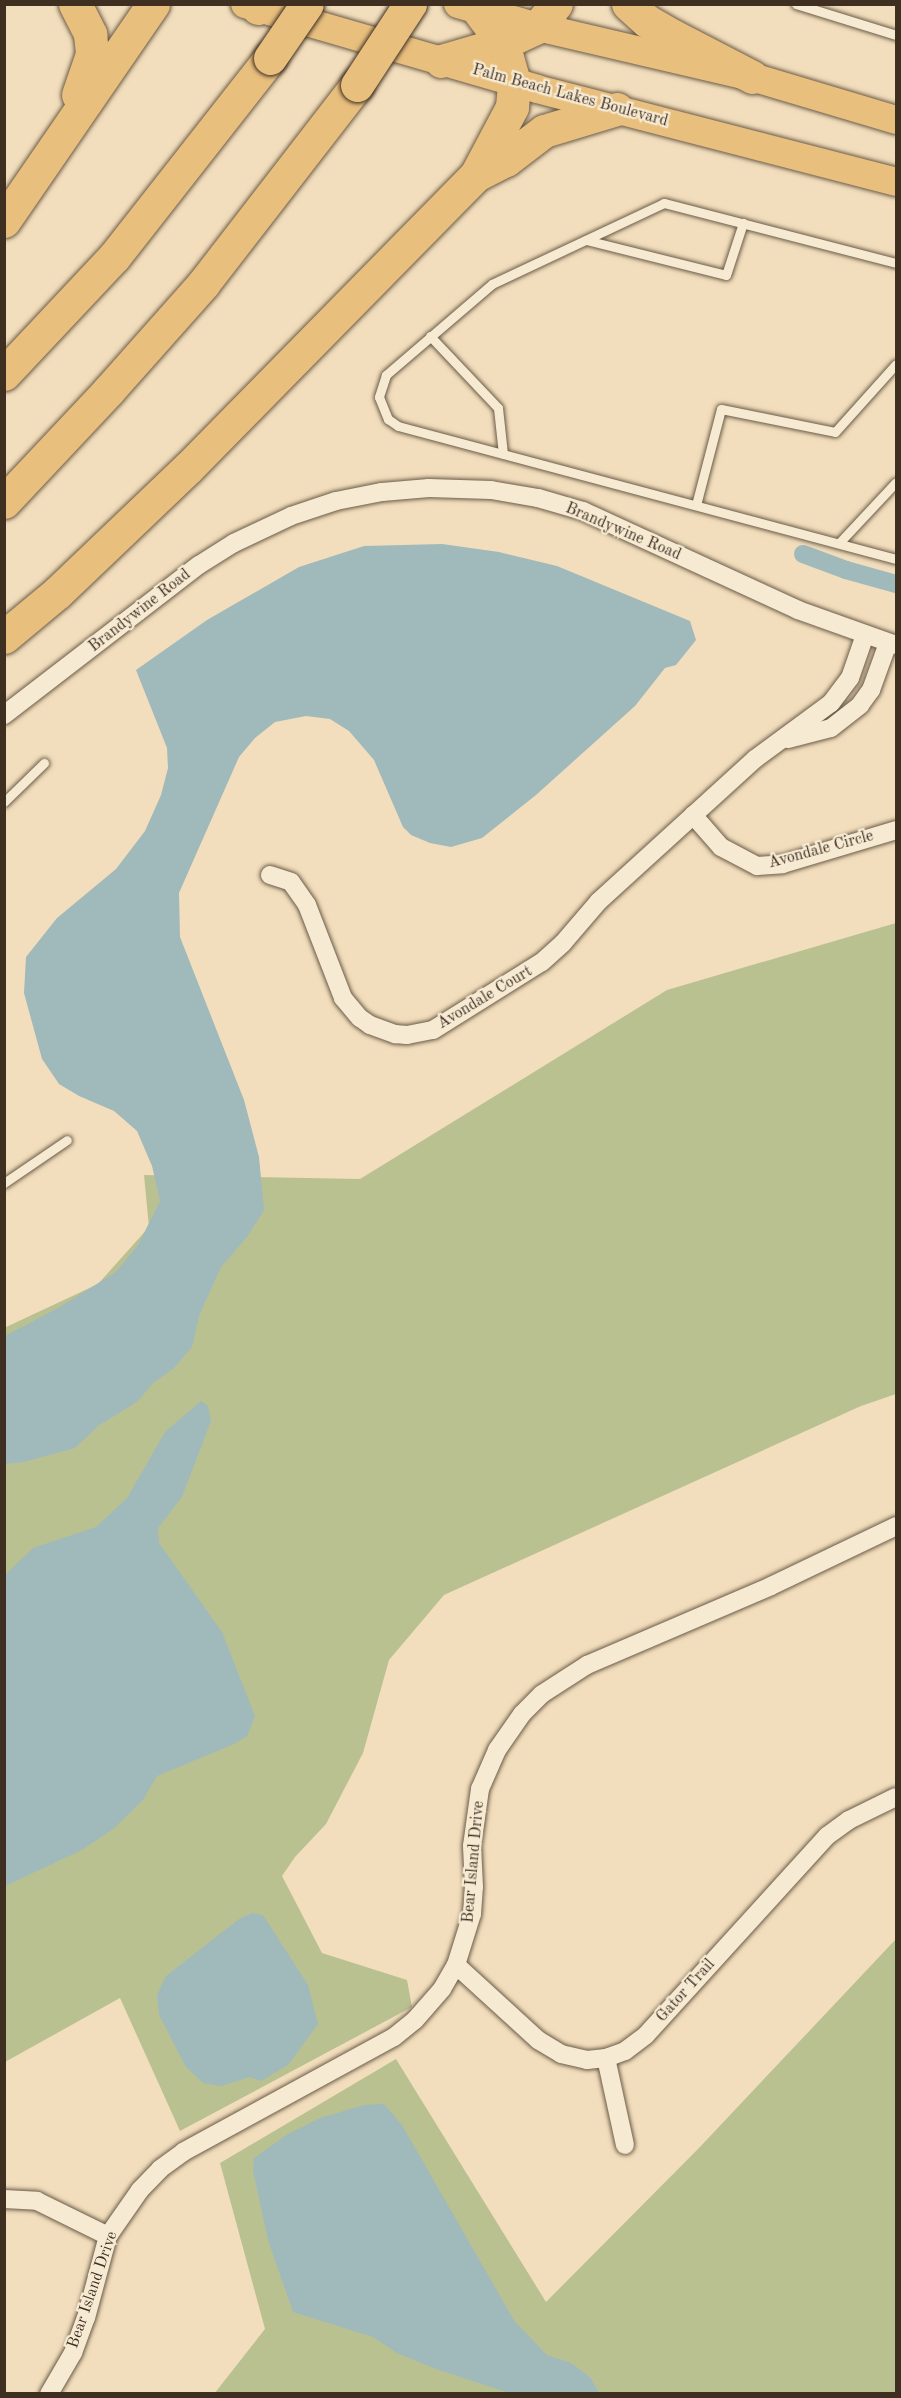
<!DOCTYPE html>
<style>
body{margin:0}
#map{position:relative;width:901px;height:2398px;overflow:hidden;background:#f2debc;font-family:"Old Standard TT",serif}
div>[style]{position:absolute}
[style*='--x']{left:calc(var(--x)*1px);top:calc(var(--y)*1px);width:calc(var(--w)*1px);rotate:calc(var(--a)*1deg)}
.green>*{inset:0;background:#bac191}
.water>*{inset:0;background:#a0b9bb}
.canal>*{height:18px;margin:-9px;padding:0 9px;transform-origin:9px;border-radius:9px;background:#a0b9bb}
.roads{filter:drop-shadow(0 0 2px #6b5b48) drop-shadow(0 0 2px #6b5b48)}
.lane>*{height:9px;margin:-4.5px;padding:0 4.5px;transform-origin:4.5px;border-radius:4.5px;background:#f7ead3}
.street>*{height:18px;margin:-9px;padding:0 9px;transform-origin:9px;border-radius:9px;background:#f7ead3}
.primary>*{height:28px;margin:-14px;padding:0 14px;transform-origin:14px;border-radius:14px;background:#e9bf7e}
.highway>*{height:33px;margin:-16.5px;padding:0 16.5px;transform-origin:16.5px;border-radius:16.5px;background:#e9bf7e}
.bridges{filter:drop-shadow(0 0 2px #3e2f21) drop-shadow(0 0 2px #3e2f21)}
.highway-bridge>*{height:33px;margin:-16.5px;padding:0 16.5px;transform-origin:16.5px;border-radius:16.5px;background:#e9bf7e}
span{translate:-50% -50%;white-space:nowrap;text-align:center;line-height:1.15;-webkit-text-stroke:4.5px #f7ead3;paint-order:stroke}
.street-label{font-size:16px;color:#3e2f21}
.frame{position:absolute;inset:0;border:6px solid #3e2f21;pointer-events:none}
</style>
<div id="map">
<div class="green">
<div style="clip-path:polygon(896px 923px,896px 1394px,861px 1406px,444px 1595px,389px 1660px,363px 1753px,326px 1824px,295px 1857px,282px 1876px,322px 1953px,407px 1980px,412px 2007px,180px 2131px,120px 1998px,5px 2062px,4px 1328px,98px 1284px,149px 1227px,144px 1175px,360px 1179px,667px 990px)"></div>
<div style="clip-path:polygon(896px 1939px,896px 2393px,214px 2394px,265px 2329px,220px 2163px,396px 2059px,546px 2302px,698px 2149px)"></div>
</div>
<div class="water">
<div style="clip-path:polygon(442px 544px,499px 552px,557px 566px,690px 621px,696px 640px,676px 665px,665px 668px,635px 706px,536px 795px,482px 838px,451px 847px,430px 843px,411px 835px,403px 827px,374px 760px,349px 731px,330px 719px,306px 716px,275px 722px,255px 738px,239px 757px,179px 893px,180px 937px,244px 1100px,259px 1157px,264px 1210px,247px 1237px,221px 1267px,199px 1316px,192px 1347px,174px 1368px,153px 1383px,138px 1401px,98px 1426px,75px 1448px,24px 1462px,5px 1464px,5px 1336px,58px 1308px,116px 1272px,138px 1245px,160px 1201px,152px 1166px,137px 1131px,114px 1111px,79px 1096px,59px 1084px,42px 1059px,24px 993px,26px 957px,57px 918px,116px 869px,145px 831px,161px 795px,168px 768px,167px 748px,136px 670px,207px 620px,299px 567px,364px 546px)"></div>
<div style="clip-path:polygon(201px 1401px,208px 1406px,211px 1421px,182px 1497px,158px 1528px,159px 1543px,222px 1632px,255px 1716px,247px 1736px,234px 1744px,157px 1776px,143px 1800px,113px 1829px,82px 1850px,5px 1886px,5px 1575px,33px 1548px,96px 1527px,127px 1498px,165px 1432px)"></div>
<div style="clip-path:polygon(252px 1913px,263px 1915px,308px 1985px,318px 2024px,288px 2065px,261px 2081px,250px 2077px,221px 2086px,203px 2083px,186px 2067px,159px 2015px,157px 1995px,166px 1976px,239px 1919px)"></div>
<div style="clip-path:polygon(384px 2104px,402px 2125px,515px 2322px,547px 2355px,571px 2363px,590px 2377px,599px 2393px,509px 2393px,436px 2369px,397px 2353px,373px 2337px,293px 2312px,268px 2240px,253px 2171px,254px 2158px,288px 2134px,320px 2118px,364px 2105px)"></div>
</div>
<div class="canal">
<div style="--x:803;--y:554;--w:46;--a:20.4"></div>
<div style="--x:846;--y:570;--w:52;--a:15.6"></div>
</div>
<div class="roads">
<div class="lane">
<div style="--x:796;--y:4;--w:105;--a:17.2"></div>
<div style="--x:586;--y:240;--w:144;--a:14"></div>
<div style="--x:726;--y:275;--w:55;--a:-71.9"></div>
<div style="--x:896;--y:263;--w:240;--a:-165.5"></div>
<div style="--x:664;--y:203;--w:190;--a:154.8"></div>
<div style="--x:492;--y:284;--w:140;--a:139.4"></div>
<div style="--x:386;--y:375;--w:23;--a:108"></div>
<div style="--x:379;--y:397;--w:24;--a:68"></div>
<div style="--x:388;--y:419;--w:12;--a:35"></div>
<div style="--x:398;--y:426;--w:515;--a:14.95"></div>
<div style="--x:430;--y:336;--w:99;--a:46.6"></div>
<div style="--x:498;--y:408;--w:46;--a:83.8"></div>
<div style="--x:696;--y:505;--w:99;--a:-75.4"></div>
<div style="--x:721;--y:409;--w:116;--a:11.4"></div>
<div style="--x:835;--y:432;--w:91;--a:-48.1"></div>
<div style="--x:839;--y:543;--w:83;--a:-46.9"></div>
<div style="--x:4;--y:802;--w:56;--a:-44.3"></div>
<div style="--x:4;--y:1183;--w:76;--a:-34.3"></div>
</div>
<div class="street">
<div style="--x:4;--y:715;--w:246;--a:-37.6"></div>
<div style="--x:199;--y:565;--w:41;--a:-32.2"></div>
<div style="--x:234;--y:543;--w:63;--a:-25.3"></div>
<div style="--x:291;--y:516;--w:47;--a:-18.4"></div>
<div style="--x:336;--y:501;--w:47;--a:-11.1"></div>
<div style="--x:382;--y:492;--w:47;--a:-4.9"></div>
<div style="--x:429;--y:488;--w:62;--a:1.8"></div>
<div style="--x:491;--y:490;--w:48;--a:9.7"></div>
<div style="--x:538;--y:498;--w:47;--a:16.1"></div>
<div style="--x:583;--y:511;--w:237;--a:24.7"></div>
<div style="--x:798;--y:610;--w:104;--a:19.7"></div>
<div style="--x:788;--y:739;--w:44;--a:-14.3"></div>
<div style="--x:831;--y:728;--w:37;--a:-38"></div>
<div style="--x:860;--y:705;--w:19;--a:-54"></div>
<div style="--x:871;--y:690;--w:50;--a:-70.1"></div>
<div style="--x:693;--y:815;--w:43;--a:48.8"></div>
<div style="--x:721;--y:847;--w:41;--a:27.8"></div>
<div style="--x:757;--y:866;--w:26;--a:-4"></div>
<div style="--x:783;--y:864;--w:118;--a:-16.7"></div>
<div style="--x:270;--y:875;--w:22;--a:18"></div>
<div style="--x:291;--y:882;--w:28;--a:55"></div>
<div style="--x:307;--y:905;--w:100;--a:68.8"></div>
<div style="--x:343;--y:998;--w:26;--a:50"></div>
<div style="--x:360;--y:1018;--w:12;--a:35"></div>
<div style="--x:370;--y:1025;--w:27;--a:20"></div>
<div style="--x:395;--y:1034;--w:12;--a:5"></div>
<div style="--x:407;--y:1035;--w:26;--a:-11"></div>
<div style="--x:433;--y:1030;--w:128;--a:-32"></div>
<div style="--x:542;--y:962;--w:28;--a:-42"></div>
<div style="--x:563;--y:943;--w:55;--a:-49.4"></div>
<div style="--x:599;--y:901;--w:211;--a:-42.3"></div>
<div style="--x:755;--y:759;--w:94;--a:-36.4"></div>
<div style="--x:831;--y:703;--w:31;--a:-53"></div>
<div style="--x:850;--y:678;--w:46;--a:-70.8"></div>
<div style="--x:456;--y:1965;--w:111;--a:42.4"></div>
<div style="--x:538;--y:2040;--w:27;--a:31"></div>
<div style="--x:561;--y:2054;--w:27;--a:13"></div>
<div style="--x:587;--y:2060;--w:19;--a:-6"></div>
<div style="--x:606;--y:2058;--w:20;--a:-20"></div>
<div style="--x:625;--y:2051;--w:26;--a:-37"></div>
<div style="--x:646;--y:2035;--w:269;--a:-47.7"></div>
<div style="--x:827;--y:1836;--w:27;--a:-36"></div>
<div style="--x:849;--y:1820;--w:52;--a:-26.1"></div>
<div style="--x:606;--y:2058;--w:89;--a:77.7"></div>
<div style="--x:4;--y:2199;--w:33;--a:3"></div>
<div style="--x:37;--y:2201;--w:79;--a:26.2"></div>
<div style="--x:49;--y:2394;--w:48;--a:-59.7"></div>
<div style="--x:73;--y:2353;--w:37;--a:-70"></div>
<div style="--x:86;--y:2318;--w:85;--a:-75"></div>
<div style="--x:108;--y:2236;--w:56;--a:-55.2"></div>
<div style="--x:140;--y:2190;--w:29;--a:-46"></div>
<div style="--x:160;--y:2169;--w:29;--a:-36"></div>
<div style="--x:183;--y:2152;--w:240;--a:-28.6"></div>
<div style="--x:394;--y:2037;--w:27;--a:-39"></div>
<div style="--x:415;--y:2020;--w:41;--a:-48.9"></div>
<div style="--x:442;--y:1989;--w:28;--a:-60"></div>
<div style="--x:456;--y:1965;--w:53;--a:-72.6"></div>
<div style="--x:472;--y:1914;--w:27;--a:-86"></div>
<div style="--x:474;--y:1887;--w:41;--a:-92.8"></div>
<div style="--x:472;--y:1846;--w:58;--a:-82"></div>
<div style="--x:480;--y:1789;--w:43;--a:-66.4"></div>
<div style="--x:497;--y:1750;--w:44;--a:-55.2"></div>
<div style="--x:522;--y:1714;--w:28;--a:-45"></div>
<div style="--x:542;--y:1694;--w:54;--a:-32.8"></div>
<div style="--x:587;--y:1665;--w:200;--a:-23.2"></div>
<div style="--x:771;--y:1586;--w:139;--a:-25.6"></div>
</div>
<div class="primary">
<div style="--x:245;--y:4;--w:304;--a:16.2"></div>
<div style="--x:537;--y:89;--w:371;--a:14.5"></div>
<div style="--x:458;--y:4;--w:83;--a:16"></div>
<div style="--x:538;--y:27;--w:220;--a:13.2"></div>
<div style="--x:752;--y:77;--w:150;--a:16.6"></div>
</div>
<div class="highway">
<div style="--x:75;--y:4;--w:34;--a:63"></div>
<div style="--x:90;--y:34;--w:20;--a:84"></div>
<div style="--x:92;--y:54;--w:43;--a:108.9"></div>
<div style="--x:255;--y:4;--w:5;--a:53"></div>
<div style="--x:628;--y:4;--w:25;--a:42"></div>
<div style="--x:647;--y:21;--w:30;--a:30"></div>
<div style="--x:673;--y:36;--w:89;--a:27.4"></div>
<div style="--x:441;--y:61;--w:65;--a:-16.2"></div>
<div style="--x:503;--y:43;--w:38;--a:-25"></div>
<div style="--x:538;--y:27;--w:29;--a:-52"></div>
<div style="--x:476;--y:175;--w:34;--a:-27"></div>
<div style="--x:506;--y:160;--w:48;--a:-37.3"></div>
<div style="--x:544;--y:131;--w:76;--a:-16.8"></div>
<div style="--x:4;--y:221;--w:263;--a:-55.5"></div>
<div style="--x:4;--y:374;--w:161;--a:-46.8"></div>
<div style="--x:114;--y:257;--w:253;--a:-51.9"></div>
<div style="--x:4;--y:502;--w:154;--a:-46.8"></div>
<div style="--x:109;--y:390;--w:142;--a:-48.4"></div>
<div style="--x:203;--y:284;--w:252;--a:-52.3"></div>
<div style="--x:4;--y:637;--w:69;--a:-39.7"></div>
<div style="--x:57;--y:593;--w:181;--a:-43.7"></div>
<div style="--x:188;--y:468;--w:411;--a:-45.5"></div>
<div style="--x:476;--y:175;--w:77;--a:-62.1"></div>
<div style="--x:512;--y:107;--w:25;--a:-85"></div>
<div style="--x:514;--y:82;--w:41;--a:-105.8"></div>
<div style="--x:503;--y:43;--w:39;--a:-127"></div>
</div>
</div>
<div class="bridges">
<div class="highway-bridge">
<div style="--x:270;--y:58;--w:65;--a:-55.6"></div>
<div style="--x:357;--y:85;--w:97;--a:-56.8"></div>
</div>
</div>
<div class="street-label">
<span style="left:570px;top:96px;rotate:15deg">Palm Beach Lakes Boulevard</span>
<span style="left:623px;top:532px;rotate:23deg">Brandywine Road</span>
<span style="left:140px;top:611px;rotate:-38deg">Brandywine Road</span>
<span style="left:821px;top:850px;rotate:-15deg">Avondale Circle</span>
<span style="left:485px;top:998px;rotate:-31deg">Avondale Court</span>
<span style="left:474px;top:1862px;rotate:-85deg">Bear Island Drive</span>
<span style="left:686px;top:1991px;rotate:-48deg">Gator Trail</span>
<span style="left:93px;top:2290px;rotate:-71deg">Bear Island Drive</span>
</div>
<div class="frame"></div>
</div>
